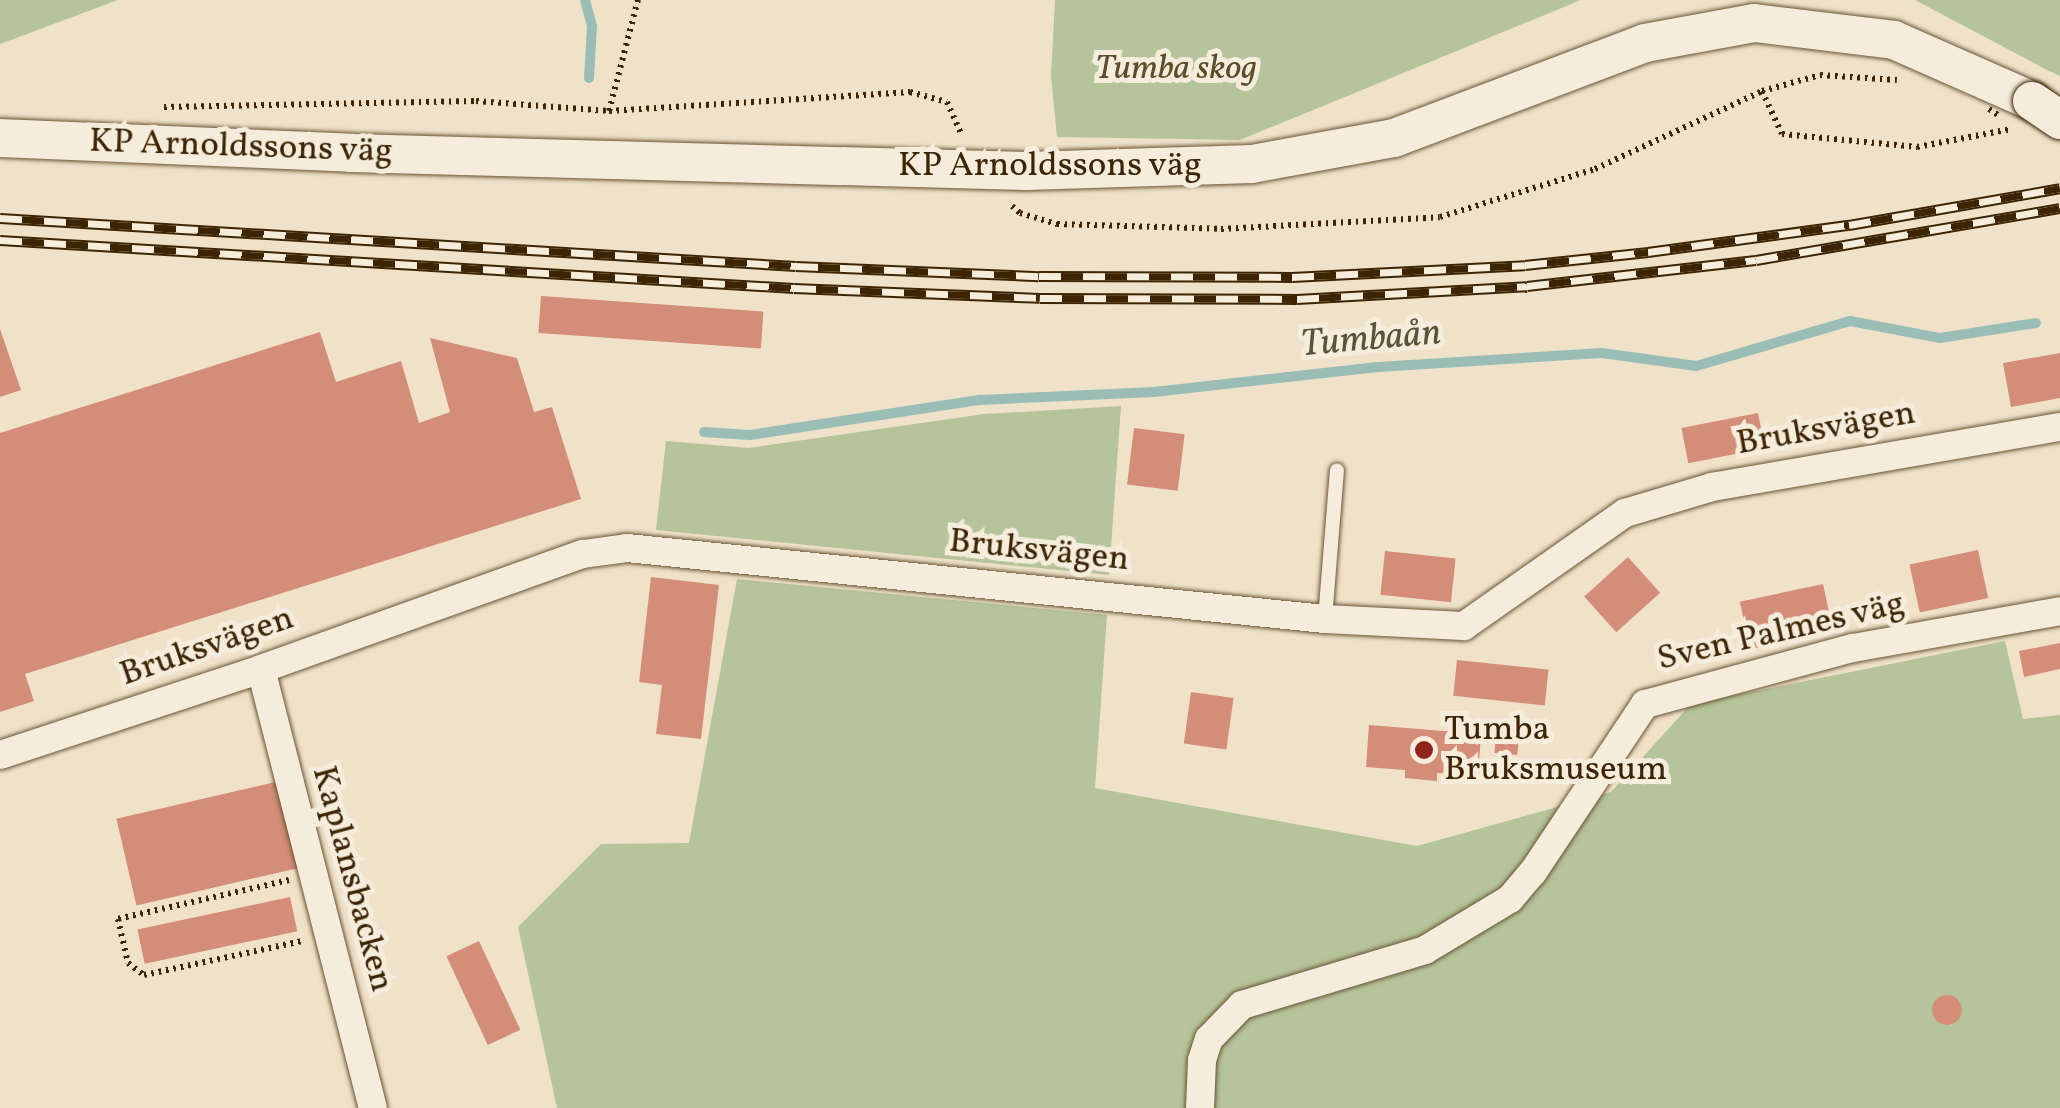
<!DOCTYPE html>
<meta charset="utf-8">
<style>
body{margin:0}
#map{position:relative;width:2060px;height:1108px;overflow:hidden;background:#f0e2c9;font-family:Vollkorn,serif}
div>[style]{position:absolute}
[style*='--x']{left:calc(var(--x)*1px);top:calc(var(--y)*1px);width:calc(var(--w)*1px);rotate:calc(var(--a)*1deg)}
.green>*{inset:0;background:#b5c49a}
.stream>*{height:10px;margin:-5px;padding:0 5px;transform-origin:5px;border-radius:5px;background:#9abeb6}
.building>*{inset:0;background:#d48d78;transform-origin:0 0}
.round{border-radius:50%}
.path>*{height:6px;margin-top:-3px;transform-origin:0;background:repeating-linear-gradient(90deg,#3d2503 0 2.5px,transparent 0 7.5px)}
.roads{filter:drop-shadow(0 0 2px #6a5434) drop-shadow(0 0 2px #6a5434)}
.service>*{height:14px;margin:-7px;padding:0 7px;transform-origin:7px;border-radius:7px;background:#f5ecdc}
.minor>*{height:28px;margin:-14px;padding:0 14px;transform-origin:14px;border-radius:14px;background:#f5ecdc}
.secondary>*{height:38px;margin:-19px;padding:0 19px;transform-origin:19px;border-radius:19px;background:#f5ecdc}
.rail>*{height:11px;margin-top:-5.5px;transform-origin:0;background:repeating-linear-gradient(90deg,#f5ecdc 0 22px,#3d2503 0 44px);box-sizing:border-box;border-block:2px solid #3d2503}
.path-bridge>*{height:6px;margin-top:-3px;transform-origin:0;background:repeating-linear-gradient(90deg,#3d2503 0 2.5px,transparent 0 7.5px)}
.bridges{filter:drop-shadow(0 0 2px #3d2503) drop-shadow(0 0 2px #3d2503)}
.secondary-bridge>*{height:38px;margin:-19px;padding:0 19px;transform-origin:19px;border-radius:19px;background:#f5ecdc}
.dots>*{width:28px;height:28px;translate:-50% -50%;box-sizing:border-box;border:5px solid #f5ecdc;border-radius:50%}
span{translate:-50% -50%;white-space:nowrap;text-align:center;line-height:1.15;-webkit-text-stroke:10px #f5ecdc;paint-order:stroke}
.park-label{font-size:35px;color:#5b4d29;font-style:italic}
.street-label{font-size:35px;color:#3d2503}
.poi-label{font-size:35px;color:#3d2503}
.left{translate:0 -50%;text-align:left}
.water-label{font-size:38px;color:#595339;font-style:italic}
</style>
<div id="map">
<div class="green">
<div style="clip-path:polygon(0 0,118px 0,0 44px)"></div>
<div style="clip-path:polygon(1055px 0,1581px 0,1240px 140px,1057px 137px,1051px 76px)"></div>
<div style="clip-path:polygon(1915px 0,2060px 0,2060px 76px,2047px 70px)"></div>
<div style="clip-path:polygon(1121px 406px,1109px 575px,656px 530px,666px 441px,749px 448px,984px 414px)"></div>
<div style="clip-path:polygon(737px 579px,1107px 615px,1095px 788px,1417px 846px,1611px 792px,1691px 704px,2005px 641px,2023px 719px,2060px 715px,2060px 1108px,557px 1108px,518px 927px,601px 844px,689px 843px)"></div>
</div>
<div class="stream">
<div style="--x:585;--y:0;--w:27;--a:75"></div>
<div style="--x:592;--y:26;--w:52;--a:93.3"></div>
<div style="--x:704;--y:432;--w:46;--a:3.7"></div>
<div style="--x:750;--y:435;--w:233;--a:-8.7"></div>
<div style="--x:980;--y:400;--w:174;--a:-2.6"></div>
<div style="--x:1154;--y:392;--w:225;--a:-6.4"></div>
<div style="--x:1378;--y:367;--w:224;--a:-3.6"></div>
<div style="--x:1602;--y:353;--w:95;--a:7.9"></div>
<div style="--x:1696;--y:366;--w:160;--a:-16.3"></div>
<div style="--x:1850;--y:321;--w:92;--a:10.7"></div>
<div style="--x:1940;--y:338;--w:97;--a:-8.9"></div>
</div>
<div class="building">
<div style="left:541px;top:296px;width:223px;height:37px;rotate:4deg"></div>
<div style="clip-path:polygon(0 329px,21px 390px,0 397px)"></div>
<div style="clip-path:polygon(320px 332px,336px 382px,401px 361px,419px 423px,450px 412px,430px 338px,517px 358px,534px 412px,552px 407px,581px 499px,25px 674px,34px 701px,0 712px,0 433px)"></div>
<div style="clip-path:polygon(2060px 353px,2060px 398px,2011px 407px,2003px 363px)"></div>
<div style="left:1758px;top:413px;width:36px;height:78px;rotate:79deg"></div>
<div style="left:1134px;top:428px;width:51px;height:57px;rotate:7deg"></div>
<div style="left:1978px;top:550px;width:49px;height:70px;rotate:78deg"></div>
<div style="left:1385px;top:551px;width:71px;height:44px;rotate:6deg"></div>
<div style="left:1628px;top:557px;width:48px;height:59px;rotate:48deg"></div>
<div style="clip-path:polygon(651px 577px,719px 585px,701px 739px,656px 734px,662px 685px,639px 682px)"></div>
<div style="left:1823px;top:584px;width:49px;height:85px;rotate:78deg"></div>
<div style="clip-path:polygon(2060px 643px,2060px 669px,2024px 677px,2019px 651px)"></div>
<div style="left:1457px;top:660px;width:92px;height:36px;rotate:6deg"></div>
<div style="left:1191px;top:692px;width:43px;height:52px;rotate:8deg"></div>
<div style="clip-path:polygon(1369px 725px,1481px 734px,1478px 776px,1437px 773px,1437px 781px,1405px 778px,1405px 770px,1366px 767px)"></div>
<div style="left:1496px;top:734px;width:23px;height:19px;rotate:5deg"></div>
<div style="left:284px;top:780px;width:89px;height:172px;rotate:77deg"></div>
<div style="left:290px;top:897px;width:35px;height:156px;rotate:78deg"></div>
<div style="left:479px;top:941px;width:98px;height:36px;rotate:65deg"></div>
<div class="round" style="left:1932px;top:995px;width:30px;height:30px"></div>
</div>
<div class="path">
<div style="--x:1762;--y:91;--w:47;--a:65.1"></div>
<div style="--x:1782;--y:134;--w:136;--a:5.5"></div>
<div style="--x:1917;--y:147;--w:96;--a:-10.8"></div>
<div style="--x:164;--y:107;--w:312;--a:-1.1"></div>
<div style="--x:476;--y:101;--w:133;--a:4.3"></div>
<div style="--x:609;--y:111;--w:302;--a:-3.6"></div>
<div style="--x:910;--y:92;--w:38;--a:15"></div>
<div style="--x:947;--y:102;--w:37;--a:66"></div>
<div style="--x:609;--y:111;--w:115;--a:-75.4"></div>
<div style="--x:1012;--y:206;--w:11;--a:41"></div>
<div style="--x:1020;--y:213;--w:39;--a:17"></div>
<div style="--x:1057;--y:224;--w:164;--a:1.7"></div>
<div style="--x:1221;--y:229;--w:219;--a:-3.1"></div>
<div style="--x:1440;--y:217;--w:162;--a:-17.2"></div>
<div style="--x:1595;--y:169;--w:184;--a:-25"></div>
<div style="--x:1762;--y:91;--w:60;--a:-15.4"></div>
<div style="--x:1820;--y:75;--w:77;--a:3.7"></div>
<div style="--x:289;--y:880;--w:175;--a:167.2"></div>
<div style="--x:118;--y:919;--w:45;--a:77.2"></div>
<div style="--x:128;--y:963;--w:20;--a:37"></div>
<div style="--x:144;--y:975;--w:162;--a:-12.1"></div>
</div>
<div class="roads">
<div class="service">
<div style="--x:1325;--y:619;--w:149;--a:-85.4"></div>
</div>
<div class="minor">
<div style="--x:261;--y:669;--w:453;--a:75.7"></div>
<div style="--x:0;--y:755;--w:275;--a:-18.2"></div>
<div style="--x:261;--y:669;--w:342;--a:-19.7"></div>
<div style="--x:583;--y:554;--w:44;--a:-7.8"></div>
<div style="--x:627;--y:548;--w:702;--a:5.81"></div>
<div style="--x:1325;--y:619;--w:139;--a:2.9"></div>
<div style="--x:1464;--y:626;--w:197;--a:-35.1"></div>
<div style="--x:1625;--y:513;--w:91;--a:-16.6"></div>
<div style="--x:1712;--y:487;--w:353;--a:-9.8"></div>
<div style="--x:1200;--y:1108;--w:48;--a:-87.6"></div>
<div style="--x:1202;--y:1060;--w:22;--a:-72"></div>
<div style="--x:1209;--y:1039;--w:47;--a:-45.9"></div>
<div style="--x:1242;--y:1005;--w:191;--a:-16.7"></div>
<div style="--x:1425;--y:950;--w:99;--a:-31"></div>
<div style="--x:1510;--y:899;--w:35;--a:-50"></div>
<div style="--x:1533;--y:872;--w:202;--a:-56.3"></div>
<div style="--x:1645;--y:704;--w:215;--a:-15.1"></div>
<div style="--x:1853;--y:648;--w:210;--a:-10.1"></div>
</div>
<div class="secondary">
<div style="--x:0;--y:138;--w:351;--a:2.4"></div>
<div style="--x:351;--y:153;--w:675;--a:1.53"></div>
<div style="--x:1026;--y:171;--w:226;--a:-1.8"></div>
<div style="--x:1252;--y:164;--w:144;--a:-10.4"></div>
<div style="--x:1394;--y:138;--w:268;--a:-20.7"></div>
<div style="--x:1645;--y:43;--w:111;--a:-10.4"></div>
<div style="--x:1754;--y:23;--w:141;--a:6.9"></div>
<div style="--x:1894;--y:40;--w:151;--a:23.8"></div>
</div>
</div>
<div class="rail">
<div style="--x:0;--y:218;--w:797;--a:3.45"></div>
<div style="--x:796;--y:266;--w:243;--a:2.4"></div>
<div style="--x:1039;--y:276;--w:253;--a:0.2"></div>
<div style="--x:1292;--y:277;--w:233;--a:-2.9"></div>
<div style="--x:1525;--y:265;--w:124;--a:-6"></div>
<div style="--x:1648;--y:252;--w:203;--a:-7.7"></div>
<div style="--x:1849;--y:225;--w:214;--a:-9.9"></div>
<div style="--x:0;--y:240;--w:795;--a:3.46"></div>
<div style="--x:794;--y:288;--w:246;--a:2.3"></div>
<div style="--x:1040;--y:298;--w:257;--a:0.2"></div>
<div style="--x:1297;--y:299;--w:230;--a:-3.2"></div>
<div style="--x:1527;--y:286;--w:230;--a:-6.5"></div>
<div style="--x:1756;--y:260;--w:308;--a:-9.7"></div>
</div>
<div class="path-bridge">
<div style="--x:1989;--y:109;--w:14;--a:34"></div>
</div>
<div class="bridges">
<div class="secondary-bridge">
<div style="--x:2032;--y:101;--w:34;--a:34"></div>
</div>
</div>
<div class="dots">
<div style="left:1424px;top:750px;background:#8f2418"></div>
</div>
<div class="park-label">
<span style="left:1176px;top:69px">Tumba skog</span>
</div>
<div class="street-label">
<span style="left:241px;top:147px;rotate:2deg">KP Arnoldssons väg</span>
<span style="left:1050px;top:166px">KP Arnoldssons väg</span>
<span style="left:1826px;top:429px;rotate:-10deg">Bruksvägen</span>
<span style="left:1039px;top:551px;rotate:6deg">Bruksvägen</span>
<span style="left:1781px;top:632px;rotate:-13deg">Sven Palmes väg</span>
<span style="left:207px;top:647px;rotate:-19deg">Bruksvägen</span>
<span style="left:352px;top:879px;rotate:75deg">Kaplansbacken</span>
</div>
<div class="poi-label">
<span class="left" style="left:1444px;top:750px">Tumba<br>Bruksmuseum</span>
</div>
<div class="water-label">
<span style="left:1371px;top:340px;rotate:-5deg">Tumbaån</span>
</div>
</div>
